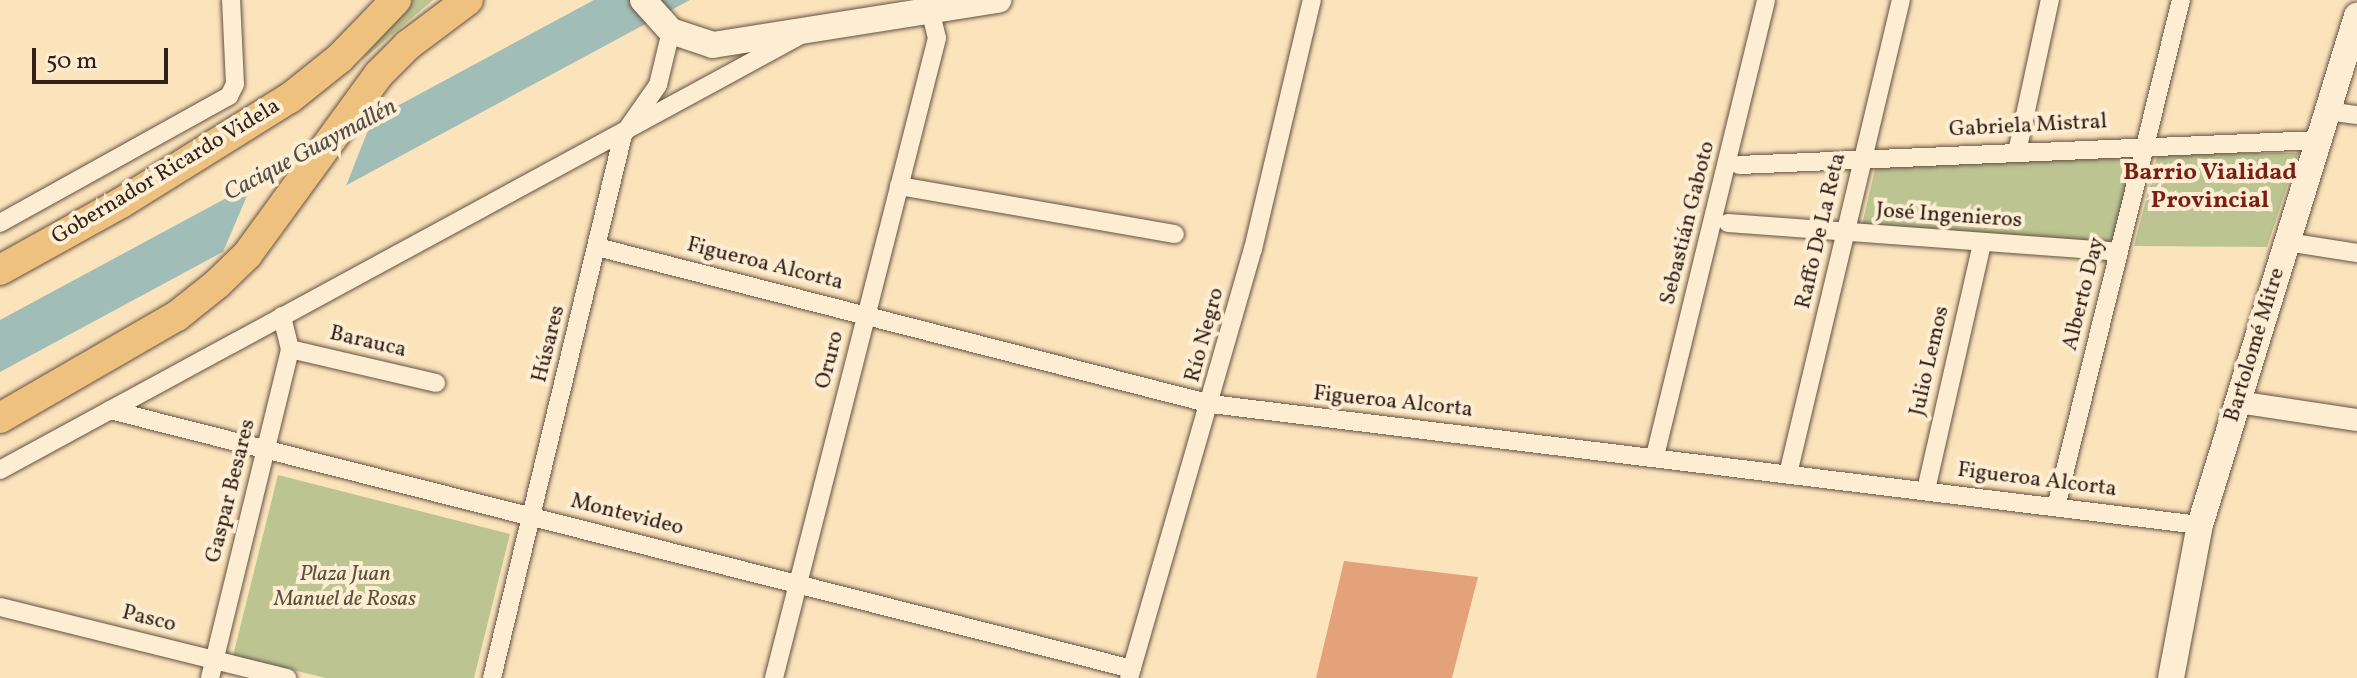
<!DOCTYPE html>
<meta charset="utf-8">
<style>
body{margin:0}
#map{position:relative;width:2357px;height:678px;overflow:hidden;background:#fbe3bc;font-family:Vollkorn,serif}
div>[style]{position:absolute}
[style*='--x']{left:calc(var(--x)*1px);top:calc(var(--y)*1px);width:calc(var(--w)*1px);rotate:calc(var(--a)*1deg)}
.green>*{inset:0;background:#bcc492}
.water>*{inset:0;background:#a0bdb7}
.pier>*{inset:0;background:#fbe3bc}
.building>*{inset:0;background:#e3a27a}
.roads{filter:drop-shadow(0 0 2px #645142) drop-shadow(0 0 2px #645142)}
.minor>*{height:18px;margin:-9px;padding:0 9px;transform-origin:9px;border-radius:9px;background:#fcedd3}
.tertiary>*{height:22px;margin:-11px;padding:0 11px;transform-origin:11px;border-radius:11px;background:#fcedd3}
.secondary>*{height:26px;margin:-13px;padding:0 13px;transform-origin:13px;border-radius:13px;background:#fcedd3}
.trunk>*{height:30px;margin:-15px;padding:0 15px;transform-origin:15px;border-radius:15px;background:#eec27e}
span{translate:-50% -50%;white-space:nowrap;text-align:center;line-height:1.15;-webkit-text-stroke:8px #fcedd3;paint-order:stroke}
.street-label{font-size:22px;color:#322019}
.park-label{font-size:22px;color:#5b513d;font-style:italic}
.water-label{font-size:24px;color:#534f48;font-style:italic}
.neighbourhood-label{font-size:24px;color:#7a1f14;font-weight:700}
.scale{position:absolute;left:32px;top:48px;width:136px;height:36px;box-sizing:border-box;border:4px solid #322019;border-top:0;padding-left:10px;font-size:24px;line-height:28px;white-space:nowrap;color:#322019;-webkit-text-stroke:6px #fcedd3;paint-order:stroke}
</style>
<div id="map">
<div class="green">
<div style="clip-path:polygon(408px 0,433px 0,362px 60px)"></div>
<div style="clip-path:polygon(2158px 153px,2298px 153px,2267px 247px,2134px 246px)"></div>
<div style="clip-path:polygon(2142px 154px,2118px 245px,1862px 225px,1876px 165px)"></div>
<div style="clip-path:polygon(278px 475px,510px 534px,474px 678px,326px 678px,233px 656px)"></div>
</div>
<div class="water">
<div style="clip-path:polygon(594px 0,690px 0,0 372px,0 320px)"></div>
</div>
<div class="pier">
<div style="clip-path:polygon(372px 120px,346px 186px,223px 252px,252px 184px)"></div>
</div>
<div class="building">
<div style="clip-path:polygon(1344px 561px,1478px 577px,1452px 678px,1316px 678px)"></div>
</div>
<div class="roads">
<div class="minor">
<div style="--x:2328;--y:111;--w:29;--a:8"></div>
<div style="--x:2017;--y:152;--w:156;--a:-77.8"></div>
<div style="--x:1739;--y:165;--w:581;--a:-2.47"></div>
<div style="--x:899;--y:186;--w:280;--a:9.9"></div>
<div style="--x:0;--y:223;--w:262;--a:-29"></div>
<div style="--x:229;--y:96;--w:13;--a:-63"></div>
<div style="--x:235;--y:84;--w:84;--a:-92.7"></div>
<div style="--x:1728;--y:223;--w:392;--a:4.2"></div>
<div style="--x:2287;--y:242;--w:71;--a:8.9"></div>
<div style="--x:597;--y:247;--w:634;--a:14.34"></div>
<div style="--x:1211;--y:404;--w:996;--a:6.98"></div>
<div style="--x:290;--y:349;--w:150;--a:13.1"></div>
<div style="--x:110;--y:410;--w:1054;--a:14.22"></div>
<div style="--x:1655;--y:456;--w:469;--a:-76.3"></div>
<div style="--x:0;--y:470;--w:909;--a:-28.51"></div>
<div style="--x:1788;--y:474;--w:487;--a:-76.6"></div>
<div style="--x:1926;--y:490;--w:253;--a:-77.2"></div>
<div style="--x:2056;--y:507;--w:522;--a:-76.15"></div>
<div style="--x:0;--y:607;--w:296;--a:13.9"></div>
<div style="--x:210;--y:678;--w:339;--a:-76.3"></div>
<div style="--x:290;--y:349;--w:34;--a:-104"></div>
<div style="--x:492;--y:678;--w:559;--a:-76.44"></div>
<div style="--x:623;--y:135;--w:61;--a:-55"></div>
<div style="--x:658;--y:85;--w:56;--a:-76.5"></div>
<div style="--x:774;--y:678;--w:660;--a:-75.71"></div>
<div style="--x:937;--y:38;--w:30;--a:-104"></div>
<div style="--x:1129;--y:678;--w:447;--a:-73.9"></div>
<div style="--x:1253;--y:249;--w:256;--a:-76.7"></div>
</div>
<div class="tertiary">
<div style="--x:2238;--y:402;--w:120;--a:8.6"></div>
</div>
<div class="secondary">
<div style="--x:643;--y:0;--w:42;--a:47.9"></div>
<div style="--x:671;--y:31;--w:44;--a:18.4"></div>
<div style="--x:713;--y:45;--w:289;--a:-9"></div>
<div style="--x:2171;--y:678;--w:156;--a:-79.3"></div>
<div style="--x:2200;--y:525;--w:533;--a:-72.86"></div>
</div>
<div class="trunk">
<div style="--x:0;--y:270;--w:138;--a:-29"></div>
<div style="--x:121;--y:203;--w:199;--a:-31.9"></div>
<div style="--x:290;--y:98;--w:64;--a:-38.7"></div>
<div style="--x:340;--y:58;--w:81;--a:-46"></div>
<div style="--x:0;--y:418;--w:204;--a:-30"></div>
<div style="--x:177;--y:316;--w:51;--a:-38.7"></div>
<div style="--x:217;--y:284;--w:42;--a:-44"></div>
<div style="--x:247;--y:255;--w:224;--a:-53.9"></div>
<div style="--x:379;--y:74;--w:41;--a:-45"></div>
<div style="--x:408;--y:45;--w:75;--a:-36.9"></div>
</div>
</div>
<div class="street-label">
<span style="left:2028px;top:126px;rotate:-3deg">Gabriela Mistral</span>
<span style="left:166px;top:172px;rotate:-31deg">Gobernador Ricardo Videla</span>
<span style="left:1949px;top:216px;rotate:4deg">José Ingenieros</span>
<span style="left:1688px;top:223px;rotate:-76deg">Sebastián Gaboto</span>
<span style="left:1821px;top:231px;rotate:-77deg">Raffo De La Reta</span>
<span style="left:765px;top:264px;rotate:14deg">Figueroa Alcorta</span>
<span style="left:2084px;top:294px;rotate:-76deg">Alberto Day</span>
<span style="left:1205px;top:335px;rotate:-75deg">Río Negro</span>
<span style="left:368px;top:342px;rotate:13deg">Barauca</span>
<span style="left:549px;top:344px;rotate:-76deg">Húsares</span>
<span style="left:2255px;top:345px;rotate:-73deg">Bartolomé Mitre</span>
<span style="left:830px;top:360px;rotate:-76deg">Oruro</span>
<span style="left:1930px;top:361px;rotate:-77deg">Julio Lemos</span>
<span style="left:1393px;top:402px;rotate:6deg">Figueroa Alcorta</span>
<span style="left:2037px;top:480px;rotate:7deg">Figueroa Alcorta</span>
<span style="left:231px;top:491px;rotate:-76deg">Gaspar Besares</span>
<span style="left:627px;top:515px;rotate:14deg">Montevideo</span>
<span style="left:149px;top:619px;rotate:14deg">Pasco</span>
</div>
<div class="park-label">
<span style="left:345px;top:587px">Plaza Juan<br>Manuel de Rosas</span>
</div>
<div class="water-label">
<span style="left:311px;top:151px;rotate:-28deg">Cacique Guaymallén</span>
</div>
<div class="neighbourhood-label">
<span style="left:2210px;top:188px">Barrio Vialidad<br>Provincial</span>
</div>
<div class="scale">50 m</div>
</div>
